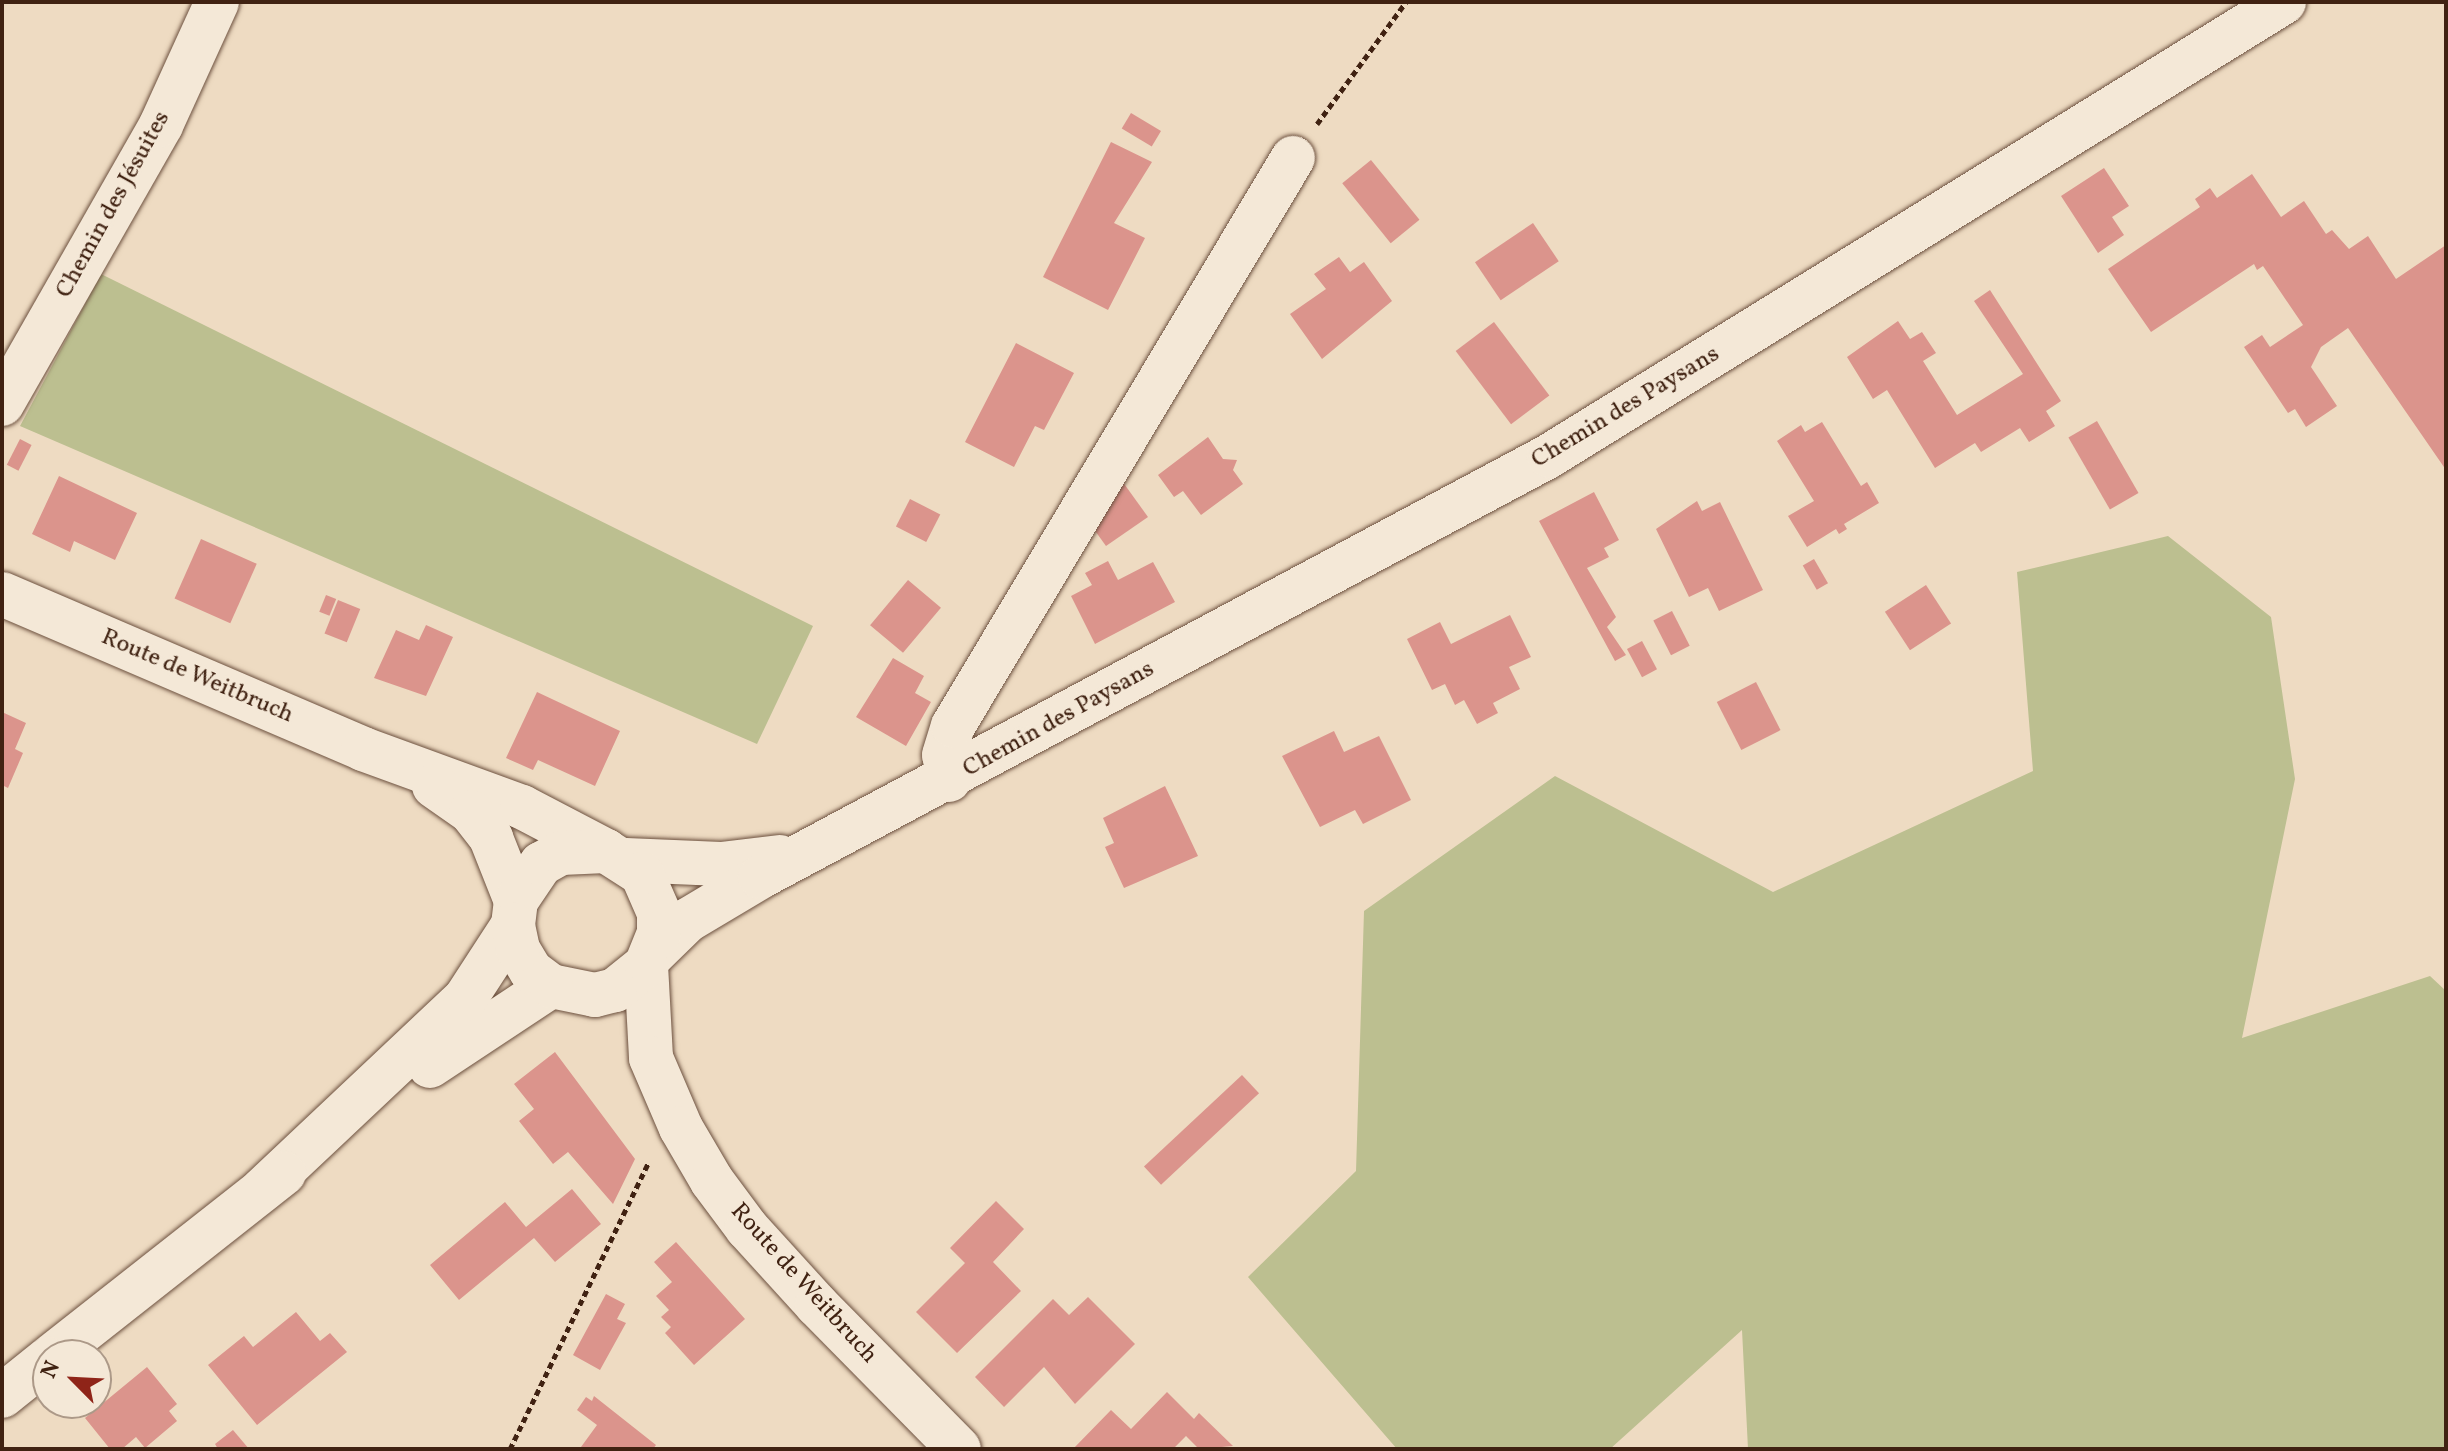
<!DOCTYPE html>
<meta charset="utf-8">
<style>
body{margin:0}
#map{position:relative;width:2448px;height:1451px;overflow:hidden;background:#eedbc2;font-family:Vollkorn,serif}
div>[style]{position:absolute}
[style*='--x']{left:calc(var(--x)*1px);top:calc(var(--y)*1px);width:calc(var(--w)*1px);rotate:calc(var(--a)*1deg)}
.green>*{inset:0;background:#bcbf90}
.building>*{inset:0;background:#db948c;transform-origin:0 0}
.path>*{height:5px;margin-top:-2.5px;transform-origin:0;background:repeating-linear-gradient(90deg,#402212 0 6px,transparent 0 10px)}
.roads{filter:drop-shadow(0 0 2px #6c503e) drop-shadow(0 0 2px #6c503e)}
.minor>*{height:44px;margin:-22px;padding:0 22px;transform-origin:22px;border-radius:22px;background:#f4e8d7}
span{translate:-50% -50%;white-space:nowrap;text-align:center;line-height:1.15;-webkit-text-stroke:6px #f4e8d7;paint-order:stroke}
.street-label{font-size:24px;color:#402212}
.frame{position:absolute;inset:0;border:4px solid #402212;pointer-events:none}
.north{position:absolute;left:32px;top:1339px;width:80px;height:80px;box-sizing:border-box;background:#f4e8d7;border:2px solid #ac9988;border-radius:50%;rotate:294deg;font-size:22px;font-weight:700;line-height:32px;text-align:center;color:#402212}
.north::after{content:'';display:block;margin:auto;width:28px;height:36px;background:#8f2418;clip-path:polygon(50% 0,100% 100%,50% 72%,0 100%)}
</style>
<div id="map">
<div class="green">
<div style="clip-path:polygon(101px 274px,813px 626px,757px 744px,20px 426px)"></div>
<div style="clip-path:polygon(2168px 536px,2271px 617px,2295px 779px,2242px 1038px,2430px 976px,2446px 991px,2446px 1449px,1748px 1449px,1742px 1330px,1610px 1449px,1397px 1449px,1248px 1277px,1356px 1171px,1364px 911px,1555px 776px,1773px 892px,2033px 771px,2017px 572px)"></div>
</div>
<div class="building">
<div style="left:1131px;top:113px;width:35px;height:18px;rotate:31deg"></div>
<div style="clip-path:polygon(1111px 142px,1152px 162px,1114px 223px,1145px 238px,1108px 310px,1043px 277px)"></div>
<div style="left:1371px;top:160px;width:77px;height:37px;rotate:51deg"></div>
<div style="clip-path:polygon(2104px 168px,2129px 206px,2112px 217px,2124px 235px,2098px 253px,2061px 196px)"></div>
<div style="clip-path:polygon(2252px 174px,2281px 217px,2304px 201px,2326px 234px,2332px 230px,2349px 249px,2368px 236px,2396px 279px,2446px 245px,2446px 470px,2348px 328px,2321px 347px,2311px 367px,2337px 406px,2306px 427px,2295px 409px,2288px 413px,2244px 347px,2262px 335px,2270px 347px,2303px 325px,2263px 266px,2257px 270px,2254px 264px,2151px 332px,2124px 293px,2108px 269px,2200px 207px,2195px 199px,2210px 188px,2217px 198px)"></div>
<div style="left:1533px;top:223px;width:46px;height:70px;rotate:56deg"></div>
<div style="clip-path:polygon(1339px 257px,1350px 272px,1364px 262px,1392px 301px,1322px 359px,1290px 314px,1326px 289px,1314px 274px)"></div>
<div style="clip-path:polygon(1990px 290px,2061px 401px,2046px 411px,2055px 426px,2029px 442px,2020px 428px,1981px 452px,1975px 443px,1935px 468px,1887px 390px,1873px 399px,1847px 357px,1898px 321px,1910px 339px,1922px 332px,1936px 353px,1923px 361px,1957px 415px,2023px 374px,1974px 301px)"></div>
<div style="left:1494px;top:322px;width:92px;height:48px;rotate:53deg"></div>
<div style="clip-path:polygon(1016px 343px,1074px 373px,1044px 430px,1035px 426px,1014px 467px,965px 442px)"></div>
<div style="left:2097px;top:421px;width:83px;height:33px;rotate:60deg"></div>
<div style="clip-path:polygon(1822px 422px,1861px 486px,1867px 482px,1879px 503px,1844px 524px,1847px 529px,1839px 534px,1836px 529px,1807px 547px,1788px 516px,1814px 501px,1777px 441px,1801px 425px,1805px 432px)"></div>
<div style="clip-path:polygon(1208px 437px,1223px 459px,1237px 460px,1233px 470px,1243px 484px,1201px 515px,1183px 491px,1174px 497px,1158px 475px)"></div>
<div style="left:20px;top:439px;width:13px;height:29px;rotate:27deg"></div>
<div style="clip-path:polygon(1117px 474px,1148px 517px,1106px 546px,1088px 521px)"></div>
<div style="clip-path:polygon(59px 476px,137px 513px,115px 560px,74px 541px,70px 552px,32px 534px)"></div>
<div style="clip-path:polygon(1594px 492px,1619px 540px,1604px 548px,1609px 557px,1587px 568px,1616px 617px,1607px 627px,1626px 655px,1615px 661px,1539px 521px)"></div>
<div style="left:910px;top:499px;width:34px;height:31px;rotate:27deg"></div>
<div style="clip-path:polygon(1697px 501px,1702px 511px,1720px 502px,1763px 590px,1719px 611px,1708px 588px,1689px 597px,1656px 529px)"></div>
<div style="left:201px;top:539px;width:61px;height:65px;rotate:24deg"></div>
<div style="left:1814px;top:559px;width:28px;height:13px;rotate:60deg"></div>
<div style="clip-path:polygon(1108px 561px,1118px 580px,1153px 562px,1175px 602px,1095px 644px,1071px 596px,1092px 585px,1085px 573px)"></div>
<div style="left:908px;top:580px;width:43px;height:59px;rotate:40deg"></div>
<div style="left:1926px;top:585px;width:46px;height:49px;rotate:57deg"></div>
<div style="left:326px;top:595px;width:11px;height:18px;rotate:22deg"></div>
<div style="left:338px;top:600px;width:24px;height:36px;rotate:22deg"></div>
<div style="left:1672px;top:611px;width:39px;height:21px;rotate:63deg"></div>
<div style="clip-path:polygon(1510px 615px,1531px 657px,1509px 667px,1520px 689px,1493px 703px,1498px 713px,1477px 724px,1464px 700px,1455px 705px,1445px 684px,1432px 690px,1407px 639px,1440px 622px,1451px 644px)"></div>
<div style="clip-path:polygon(426px 625px,453px 637px,426px 696px,374px 678px,396px 630px,419px 640px)"></div>
<div style="left:1642px;top:641px;width:32px;height:17px;rotate:62deg"></div>
<div style="clip-path:polygon(893px 658px,924px 676px,915px 693px,931px 702px,906px 746px,856px 717px)"></div>
<div style="left:1756px;top:682px;width:54px;height:44px;rotate:63deg"></div>
<div style="clip-path:polygon(537px 692px,620px 731px,595px 786px,538px 760px,533px 770px,506px 758px)"></div>
<div style="clip-path:polygon(2px 712px,26px 723px,15px 749px,23px 753px,8px 788px,2px 785px)"></div>
<div style="clip-path:polygon(1334px 731px,1344px 752px,1379px 736px,1411px 800px,1363px 824px,1355px 810px,1320px 827px,1282px 756px)"></div>
<div style="clip-path:polygon(1165px 786px,1198px 856px,1124px 888px,1105px 847px,1114px 843px,1103px 818px)"></div>
<div style="clip-path:polygon(555px 1052px,635px 1159px,613px 1204px,568px 1152px,553px 1164px,519px 1121px,534px 1109px,514px 1084px)"></div>
<div style="left:1242px;top:1075px;width:25px;height:134px;rotate:47deg"></div>
<div style="clip-path:polygon(572px 1189px,601px 1224px,555px 1262px,534px 1238px,459px 1300px,430px 1265px,505px 1202px,526px 1227px)"></div>
<div style="clip-path:polygon(996px 1201px,1024px 1229px,993px 1262px,1021px 1291px,957px 1353px,916px 1312px,965px 1263px,950px 1248px)"></div>
<div style="clip-path:polygon(676px 1242px,745px 1319px,694px 1365px,665px 1333px,671px 1327px,661px 1317px,669px 1310px,656px 1296px,672px 1282px,654px 1262px)"></div>
<div style="clip-path:polygon(606px 1294px,625px 1304px,617px 1319px,626px 1323px,600px 1370px,573px 1355px)"></div>
<div style="clip-path:polygon(1088px 1297px,1135px 1344px,1075px 1404px,1044px 1367px,1004px 1407px,975px 1377px,1053px 1299px,1069px 1315px)"></div>
<div style="clip-path:polygon(296px 1312px,320px 1341px,330px 1333px,347px 1352px,257px 1425px,208px 1365px,244px 1336px,253px 1347px)"></div>
<div style="clip-path:polygon(147px 1367px,177px 1404px,169px 1411px,177px 1421px,145px 1448px,136px 1437px,122px 1449px,110px 1449px,85px 1418px)"></div>
<div style="clip-path:polygon(1167px 1392px,1194px 1419px,1199px 1413px,1233px 1446px,1199px 1449px,1186px 1436px,1173px 1449px,1073px 1449px,1111px 1410px,1131px 1429px)"></div>
<div style="clip-path:polygon(594px 1396px,656px 1445px,653px 1449px,581px 1447px,597px 1425px,577px 1410px,586px 1397px,592px 1401px)"></div>
<div style="clip-path:polygon(233px 1430px,249px 1449px,218px 1449px,215px 1444px)"></div>
</div>
<div class="path">
<div style="--x:1317;--y:124;--w:151;--a:-53.9"></div>
<div style="--x:510;--y:1449;--w:319;--a:-64.2"></div>
</div>
<div class="roads">
<div class="minor">
<div style="--x:2;--y:404;--w:321;--a:-60.3"></div>
<div style="--x:161;--y:125;--w:135;--a:-65.5"></div>
<div style="--x:2;--y:594;--w:393;--a:23.2"></div>
<div style="--x:363;--y:749;--w:169;--a:20"></div>
<div style="--x:522;--y:807;--w:95;--a:27.6"></div>
<div style="--x:949;--y:780;--w:25;--a:-101"></div>
<div style="--x:944;--y:755;--w:30;--a:-73"></div>
<div style="--x:953;--y:726;--w:662;--a:-59.1"></div>
<div style="--x:434;--y:786;--w:45;--a:35.1"></div>
<div style="--x:471;--y:812;--w:33;--a:52"></div>
<div style="--x:491;--y:838;--w:68;--a:68.4"></div>
<div style="--x:626;--y:860;--w:95;--a:2.4"></div>
<div style="--x:721;--y:864;--w:59;--a:-6.8"></div>
<div style="--x:653;--y:954;--w:49;--a:-44.2"></div>
<div style="--x:688;--y:920;--w:84;--a:-30.8"></div>
<div style="--x:760;--y:877;--w:894;--a:-28.08"></div>
<div style="--x:1549;--y:456;--w:864;--a:-31.7"></div>
<div style="--x:646;--y:965;--w:93;--a:86.9"></div>
<div style="--x:651;--y:1058;--w:76;--a:66.8"></div>
<div style="--x:681;--y:1128;--w:61;--a:59.7"></div>
<div style="--x:712;--y:1181;--w:59;--a:53.3"></div>
<div style="--x:747;--y:1228;--w:104;--a:47.7"></div>
<div style="--x:817;--y:1305;--w:202;--a:45.4"></div>
<div style="--x:430;--y:1066;--w:145;--a:-33.5"></div>
<div style="--x:262;--y:1190;--w:279;--a:-43.3"></div>
<div style="--x:465;--y:999;--w:88;--a:-57"></div>
<div style="--x:513;--y:925;--w:24;--a:-83"></div>
<div style="--x:516;--y:901;--w:45;--a:-56"></div>
<div style="--x:541;--y:864;--w:23;--a:-29"></div>
<div style="--x:561;--y:853;--w:45;--a:-2.5"></div>
<div style="--x:606;--y:851;--w:43;--a:32.6"></div>
<div style="--x:642;--y:874;--w:43;--a:66.4"></div>
<div style="--x:659;--y:913;--w:20;--a:90"></div>
<div style="--x:659;--y:933;--w:35;--a:112"></div>
<div style="--x:646;--y:965;--w:40;--a:141"></div>
<div style="--x:615;--y:990;--w:21;--a:166"></div>
<div style="--x:595;--y:995;--w:45;--a:-168.4"></div>
<div style="--x:551;--y:986;--w:25;--a:-143"></div>
<div style="--x:531;--y:971;--w:26;--a:-121"></div>
<div style="--x:518;--y:949;--w:25;--a:-102"></div>
<div style="--x:53;--y:1355;--w:294;--a:-38.2"></div>
<div style="--x:2;--y:1396;--w:59;--a:-38.8"></div>
</div>
</div>
<div class="street-label">
<span style="left:114px;top:205px;rotate:-61deg">Chemin des Jésuites</span>
<span style="left:1626px;top:408px;rotate:-31deg">Chemin des Paysans</span>
<span style="left:197px;top:677px;rotate:23deg">Route de Weitbruch</span>
<span style="left:1059px;top:720px;rotate:-29deg">Chemin des Paysans</span>
<span style="left:803px;top:1284px;rotate:48deg">Route de Weitbruch</span>
</div>
<div class="frame"></div>
<div class="north">N</div>
</div>
